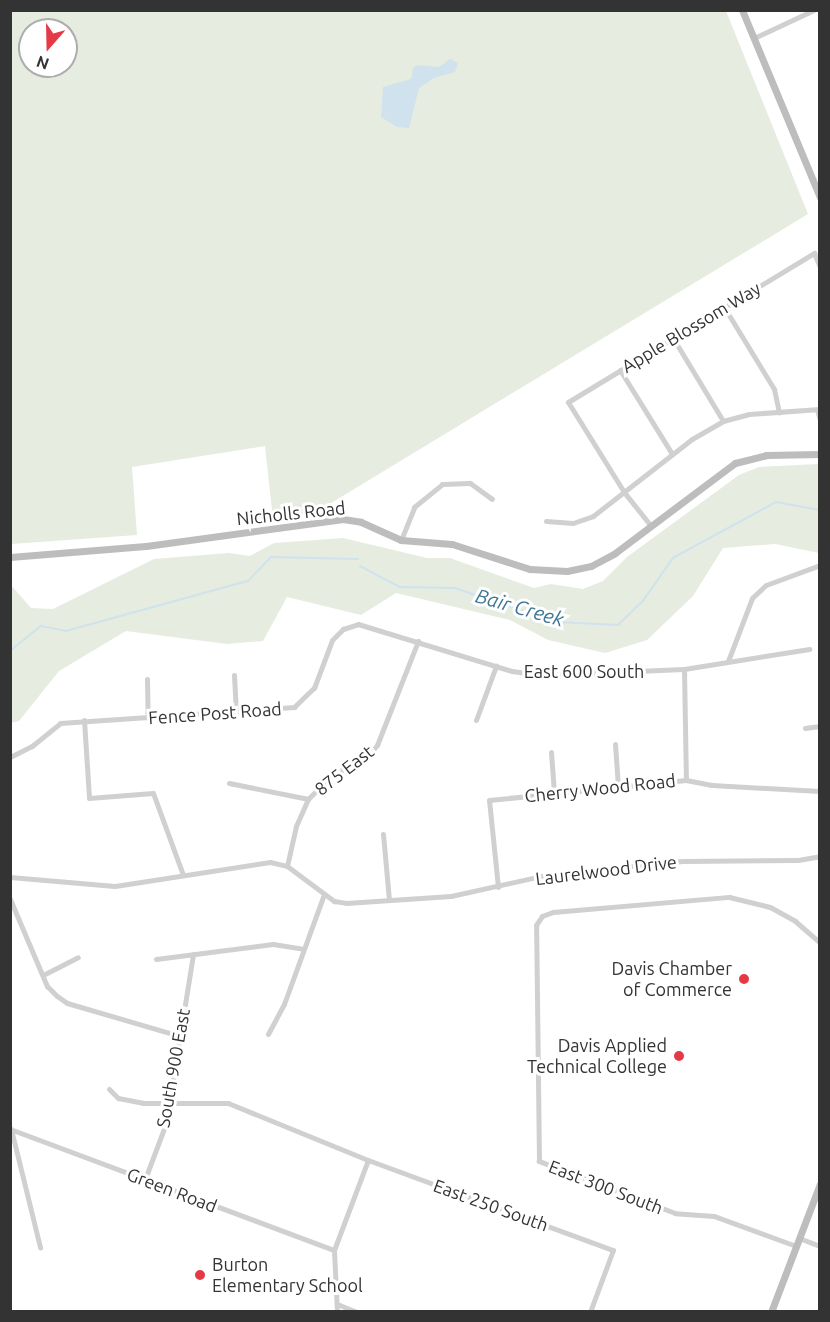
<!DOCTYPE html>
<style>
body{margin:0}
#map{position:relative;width:830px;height:1322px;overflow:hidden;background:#fff;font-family:Ubuntu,sans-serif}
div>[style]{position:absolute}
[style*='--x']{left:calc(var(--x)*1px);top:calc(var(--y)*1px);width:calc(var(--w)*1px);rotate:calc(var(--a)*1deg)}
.green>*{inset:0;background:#e6ecdf}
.water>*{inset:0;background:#cfe2ee}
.stream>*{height:1.5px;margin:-0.75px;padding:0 0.75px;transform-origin:0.75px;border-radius:0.75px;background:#cfe2ee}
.street>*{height:5px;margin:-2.5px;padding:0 2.5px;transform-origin:2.5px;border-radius:2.5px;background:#d0d0d0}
.secondary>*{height:7px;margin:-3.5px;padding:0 3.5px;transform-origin:3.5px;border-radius:3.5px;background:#bdbdbd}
.dots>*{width:16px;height:16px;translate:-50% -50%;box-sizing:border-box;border:3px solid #fff;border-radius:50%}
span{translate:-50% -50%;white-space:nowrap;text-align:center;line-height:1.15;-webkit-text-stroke:6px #fff;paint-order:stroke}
.street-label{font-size:18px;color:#333}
.poi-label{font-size:18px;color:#333}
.right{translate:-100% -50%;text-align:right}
.left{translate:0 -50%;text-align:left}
.water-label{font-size:20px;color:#3f7597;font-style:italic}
.frame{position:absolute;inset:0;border:12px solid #333;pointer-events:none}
.north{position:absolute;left:18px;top:18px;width:60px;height:60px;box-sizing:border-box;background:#fff;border:2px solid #adadad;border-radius:50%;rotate:200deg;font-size:16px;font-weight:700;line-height:24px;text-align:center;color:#333}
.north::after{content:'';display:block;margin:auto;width:21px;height:27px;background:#e63946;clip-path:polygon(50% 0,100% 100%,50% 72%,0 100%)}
</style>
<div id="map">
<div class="green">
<div style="clip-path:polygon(evenodd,11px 11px,726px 11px,808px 214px,318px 511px,273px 519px,265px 446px,132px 467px,137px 535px,11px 544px,11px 11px,30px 30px,66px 30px,66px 66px,30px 66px,30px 30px)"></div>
<div style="clip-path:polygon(819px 464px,819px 553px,775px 544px,723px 548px,693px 596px,647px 640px,605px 653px,548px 640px,510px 620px,396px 593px,361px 615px,287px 597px,263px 641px,227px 644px,126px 631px,59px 671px,19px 721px,11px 723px,11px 585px,31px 608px,53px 609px,154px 559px,229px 553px,250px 556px,274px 543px,343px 538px,427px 558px,450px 558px,534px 588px,551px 584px,583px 589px,603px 581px,627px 557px,739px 475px,759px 467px)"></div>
</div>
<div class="water">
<div style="clip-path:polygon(450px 59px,458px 63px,455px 72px,434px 78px,419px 88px,409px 128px,397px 127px,381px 117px,383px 87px,411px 79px,413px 68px,417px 65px,439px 67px)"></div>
</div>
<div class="stream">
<div style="--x:360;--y:566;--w:45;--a:27.7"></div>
<div style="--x:400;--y:587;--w:55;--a:1"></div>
<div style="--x:455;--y:588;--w:108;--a:18.4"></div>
<div style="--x:557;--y:622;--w:61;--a:2.8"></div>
<div style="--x:618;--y:625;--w:35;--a:-44"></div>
<div style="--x:643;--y:601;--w:52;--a:-55.1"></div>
<div style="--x:673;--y:558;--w:117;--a:-28.5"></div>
<div style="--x:776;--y:502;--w:45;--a:10.3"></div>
<div style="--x:10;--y:651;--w:40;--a:-39"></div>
<div style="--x:41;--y:626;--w:25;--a:11"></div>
<div style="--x:66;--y:631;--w:189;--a:-15.4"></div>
<div style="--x:248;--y:581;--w:33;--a:-46"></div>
<div style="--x:271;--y:557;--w:87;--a:1.3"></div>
</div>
<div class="street">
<div style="--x:754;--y:38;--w:66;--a:-25"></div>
<div style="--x:724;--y:307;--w:96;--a:58.6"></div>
<div style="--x:774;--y:389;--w:24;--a:78"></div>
<div style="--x:673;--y:338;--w:97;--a:58.9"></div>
<div style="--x:620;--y:370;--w:99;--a:58.2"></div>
<div style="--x:817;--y:410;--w:10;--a:73"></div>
<div style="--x:546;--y:521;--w:27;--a:4"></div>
<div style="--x:573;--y:523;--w:21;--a:-19"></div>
<div style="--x:593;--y:516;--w:125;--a:-37.9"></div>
<div style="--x:692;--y:439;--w:36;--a:-30"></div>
<div style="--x:723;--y:421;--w:27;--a:-15"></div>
<div style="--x:749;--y:414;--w:71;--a:-4"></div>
<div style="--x:651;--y:526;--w:43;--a:-128.5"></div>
<div style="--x:624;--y:492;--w:106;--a:-121.9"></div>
<div style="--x:568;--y:402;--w:288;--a:-31.2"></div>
<div style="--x:814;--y:253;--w:15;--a:67"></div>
<div style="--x:401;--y:540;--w:35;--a:-68"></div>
<div style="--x:414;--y:507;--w:36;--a:-39"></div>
<div style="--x:442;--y:484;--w:28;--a:-2"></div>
<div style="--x:470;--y:483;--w:27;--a:36"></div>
<div style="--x:728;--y:661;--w:67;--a:-69.1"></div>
<div style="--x:752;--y:598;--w:19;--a:-43"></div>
<div style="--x:766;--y:585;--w:58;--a:-20.3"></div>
<div style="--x:684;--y:669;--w:111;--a:89"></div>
<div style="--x:234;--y:675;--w:36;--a:87"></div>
<div style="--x:147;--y:679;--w:39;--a:89"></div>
<div style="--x:84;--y:720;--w:78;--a:86.3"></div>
<div style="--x:89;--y:798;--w:64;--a:-4.5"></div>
<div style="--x:153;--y:793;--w:87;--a:69.9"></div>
<div style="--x:476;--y:720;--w:58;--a:-69.7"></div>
<div style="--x:805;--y:728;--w:15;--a:-8"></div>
<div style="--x:615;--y:744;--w:43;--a:86"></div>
<div style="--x:551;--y:752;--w:41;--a:85.8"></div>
<div style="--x:10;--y:757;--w:25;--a:-27"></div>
<div style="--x:32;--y:746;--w:36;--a:-39"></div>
<div style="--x:60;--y:723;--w:235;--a:-3.9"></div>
<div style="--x:294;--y:707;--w:28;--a:-44"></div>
<div style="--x:314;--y:688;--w:51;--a:-69.4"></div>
<div style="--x:332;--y:640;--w:16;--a:-45"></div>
<div style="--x:343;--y:629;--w:16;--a:-18"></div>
<div style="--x:358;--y:624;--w:161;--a:17"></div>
<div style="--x:512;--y:671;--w:30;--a:8"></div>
<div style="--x:542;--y:675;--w:142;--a:-2.4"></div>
<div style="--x:684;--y:669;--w:127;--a:-9.1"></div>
<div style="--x:229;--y:783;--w:81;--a:11.4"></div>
<div style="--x:383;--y:834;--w:66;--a:84.8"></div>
<div style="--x:287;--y:866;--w:41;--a:-77.3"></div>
<div style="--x:296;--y:826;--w:30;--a:-66"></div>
<div style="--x:308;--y:799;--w:34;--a:-45"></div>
<div style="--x:332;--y:775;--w:39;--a:-27"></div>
<div style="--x:367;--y:757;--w:16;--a:-50"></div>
<div style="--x:377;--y:745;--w:112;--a:-68.5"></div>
<div style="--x:10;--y:877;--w:105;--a:4.9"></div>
<div style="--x:115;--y:886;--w:157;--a:-8.8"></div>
<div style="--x:270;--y:862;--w:17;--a:13"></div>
<div style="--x:287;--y:866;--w:59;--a:36.7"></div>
<div style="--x:334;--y:901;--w:12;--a:9"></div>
<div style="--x:346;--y:903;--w:105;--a:-3.8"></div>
<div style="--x:451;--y:896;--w:101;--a:-12.5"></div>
<div style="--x:550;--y:874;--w:133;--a:-5.6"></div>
<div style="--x:682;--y:861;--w:116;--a:-0.5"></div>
<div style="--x:798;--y:860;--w:22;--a:-10"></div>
<div style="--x:498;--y:887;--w:87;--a:-95.9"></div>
<div style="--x:489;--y:800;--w:198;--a:-5.8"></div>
<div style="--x:686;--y:780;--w:26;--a:11"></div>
<div style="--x:712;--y:785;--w:108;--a:3.2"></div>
<div style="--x:10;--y:899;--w:95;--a:67"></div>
<div style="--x:47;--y:986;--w:14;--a:45"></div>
<div style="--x:57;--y:996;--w:12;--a:35"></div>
<div style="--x:67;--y:1003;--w:118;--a:16.3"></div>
<div style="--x:156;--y:959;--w:118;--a:-7.3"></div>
<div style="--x:273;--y:944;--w:31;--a:9"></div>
<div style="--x:43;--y:975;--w:39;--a:-27"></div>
<div style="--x:268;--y:1034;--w:34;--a:-62"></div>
<div style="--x:284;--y:1004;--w:117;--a:-70"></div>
<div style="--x:109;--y:1089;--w:13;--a:45"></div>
<div style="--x:118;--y:1098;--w:25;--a:11"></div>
<div style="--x:143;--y:1103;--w:85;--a:0"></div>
<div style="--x:228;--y:1103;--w:151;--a:22.2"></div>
<div style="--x:368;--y:1160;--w:261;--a:20.2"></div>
<div style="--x:613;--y:1250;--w:66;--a:110.4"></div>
<div style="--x:10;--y:1129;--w:346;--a:20.5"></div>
<div style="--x:11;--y:1129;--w:122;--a:76.2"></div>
<div style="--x:145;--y:1179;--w:60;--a:-69.4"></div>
<div style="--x:166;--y:1123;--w:171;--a:-80.9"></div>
<div style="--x:799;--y:1238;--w:22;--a:21"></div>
<div style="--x:796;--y:1246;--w:87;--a:-159.9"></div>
<div style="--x:714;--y:1216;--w:39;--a:-176"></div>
<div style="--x:675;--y:1213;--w:146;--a:-159.1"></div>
<div style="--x:539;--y:1161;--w:236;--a:-90.7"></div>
<div style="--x:536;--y:925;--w:11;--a:-56"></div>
<div style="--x:542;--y:916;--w:12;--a:-20"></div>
<div style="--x:553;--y:912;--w:177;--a:-4.9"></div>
<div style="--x:729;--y:897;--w:42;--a:13.7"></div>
<div style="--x:770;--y:907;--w:29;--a:29"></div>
<div style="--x:795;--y:921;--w:33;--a:41"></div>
<div style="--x:337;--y:1304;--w:22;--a:22"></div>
<div style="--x:337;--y:1312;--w:62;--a:-92.8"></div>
<div style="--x:334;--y:1250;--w:96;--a:-69.3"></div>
</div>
<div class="secondary">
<div style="--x:742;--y:10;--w:203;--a:67.4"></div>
<div style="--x:10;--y:557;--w:136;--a:-4.6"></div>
<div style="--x:146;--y:546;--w:199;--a:-7.8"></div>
<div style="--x:343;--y:519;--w:18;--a:9"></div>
<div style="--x:361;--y:522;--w:44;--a:24.2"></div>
<div style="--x:401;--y:540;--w:51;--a:4.5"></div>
<div style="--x:452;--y:544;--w:82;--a:17.8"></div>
<div style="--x:530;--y:569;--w:37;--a:3"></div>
<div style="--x:567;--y:571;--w:25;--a:-12"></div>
<div style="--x:591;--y:566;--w:27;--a:-28"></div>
<div style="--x:615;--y:553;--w:150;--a:-36.9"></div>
<div style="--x:735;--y:463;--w:32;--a:-14"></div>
<div style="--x:766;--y:455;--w:54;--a:-1.1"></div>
<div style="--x:771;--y:1312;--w:137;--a:-69.1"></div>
</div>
<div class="dots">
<div style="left:744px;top:979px;background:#e63946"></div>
<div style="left:679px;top:1056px;background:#e63946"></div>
<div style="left:200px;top:1275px;background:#e63946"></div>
</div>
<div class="street-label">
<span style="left:691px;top:327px;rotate:-31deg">Apple Blossom Way</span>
<span style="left:291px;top:513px;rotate:-6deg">Nicholls Road</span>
<span style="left:584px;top:671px">East 600 South</span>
<span style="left:215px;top:713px;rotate:-4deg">Fence Post Road</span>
<span style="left:344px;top:770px;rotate:-38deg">875 East</span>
<span style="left:600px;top:788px;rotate:-6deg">Cherry Wood Road</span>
<span style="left:606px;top:870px;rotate:-7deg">Laurelwood Drive</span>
<span style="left:173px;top:1068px;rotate:-80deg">South 900 East</span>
<span style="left:606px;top:1187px;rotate:21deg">East 300 South</span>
<span style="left:172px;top:1190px;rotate:21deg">Green Road</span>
<span style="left:491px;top:1205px;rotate:20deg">East 250 South</span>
</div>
<div class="poi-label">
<span class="right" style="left:732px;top:979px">Davis Chamber<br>of Commerce</span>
<span class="right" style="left:667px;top:1056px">Davis Applied<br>Technical College</span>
<span class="left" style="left:212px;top:1275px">Burton<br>Elementary School</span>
</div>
<div class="water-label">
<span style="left:520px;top:607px;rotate:16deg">Bair Creek</span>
</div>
<div class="frame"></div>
<div class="north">N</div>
</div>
